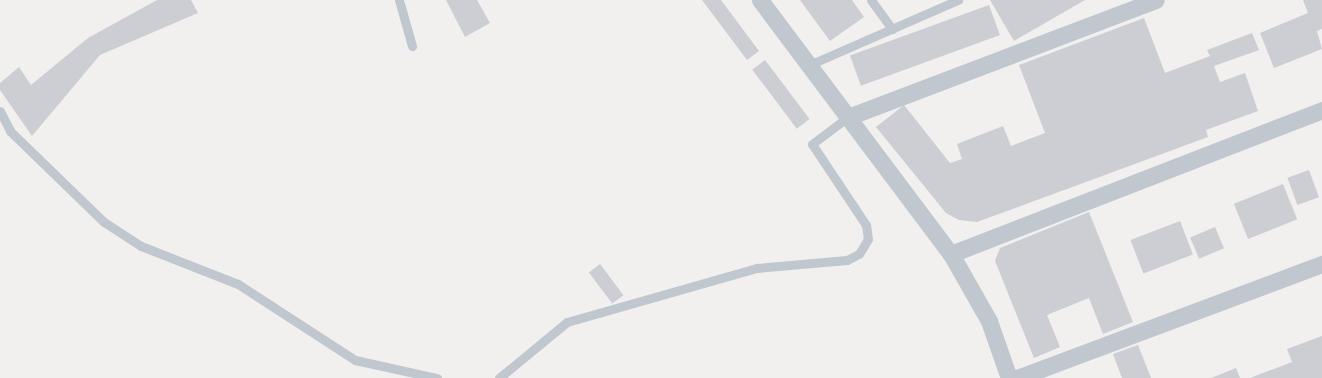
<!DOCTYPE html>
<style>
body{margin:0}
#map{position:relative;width:1322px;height:378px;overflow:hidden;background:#f1f0ef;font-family:Cabin,sans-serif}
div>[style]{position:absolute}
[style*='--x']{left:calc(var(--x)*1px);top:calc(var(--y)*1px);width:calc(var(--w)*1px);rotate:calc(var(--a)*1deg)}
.building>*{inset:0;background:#cdcdd4;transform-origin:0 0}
.service>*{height:9px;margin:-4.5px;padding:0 4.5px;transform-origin:4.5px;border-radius:4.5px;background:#c1c7cf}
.minor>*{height:17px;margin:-8.5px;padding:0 8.5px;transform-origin:8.5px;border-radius:8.5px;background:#c1c7cf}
span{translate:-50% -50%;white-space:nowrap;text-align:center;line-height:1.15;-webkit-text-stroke:4px #fff;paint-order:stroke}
</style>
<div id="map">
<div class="building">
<div style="clip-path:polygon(157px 0,191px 0,198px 13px,100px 55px,32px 136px,0 90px,0 83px,19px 67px,31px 85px,88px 38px)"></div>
<div style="clip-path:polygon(446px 0,477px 0,490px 23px,465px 37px)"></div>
<div style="clip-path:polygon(702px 0,721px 0,759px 51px,747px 60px)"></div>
<div style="clip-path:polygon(800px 0,852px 0,864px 17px,830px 41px)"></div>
<div style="clip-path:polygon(990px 0,1085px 0,1014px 41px)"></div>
<div style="clip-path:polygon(1303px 0,1322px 0,1322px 29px,1317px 31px,1322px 49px,1274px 68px,1260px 33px,1308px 13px)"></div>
<div style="left:989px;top:5px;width:32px;height:148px;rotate:70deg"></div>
<div style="clip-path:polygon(1144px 18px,1165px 73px,1210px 56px,1207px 50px,1252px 33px,1259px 50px,1214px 66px,1220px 82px,1245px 73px,1258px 111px,1206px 130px,1208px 137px,977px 222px,959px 220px,946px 213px,876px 127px,904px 105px,950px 163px,962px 159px,957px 144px,1003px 126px,1011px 146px,1045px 133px,1019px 65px)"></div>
<div style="left:765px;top:60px;width:74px;height:16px;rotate:53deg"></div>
<div style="left:1309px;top:170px;width:29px;height:23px;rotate:70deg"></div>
<div style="left:1283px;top:184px;width:38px;height:53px;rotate:68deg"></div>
<div style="clip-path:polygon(1089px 212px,1133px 322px,1103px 334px,1089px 298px,1047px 315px,1060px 347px,1034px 358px,995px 261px,1000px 248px)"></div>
<div style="left:1180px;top:221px;width:36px;height:53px;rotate:69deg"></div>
<div style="left:1215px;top:227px;width:23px;height:27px;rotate:67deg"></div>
<div style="left:600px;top:264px;width:39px;height:14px;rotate:53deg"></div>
<div style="clip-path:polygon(1322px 336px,1322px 378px,1250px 378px,1292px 362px,1287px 349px)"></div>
<div style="clip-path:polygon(1138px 345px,1151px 378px,1122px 378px,1113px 354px)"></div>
<div style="clip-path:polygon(1236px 368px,1240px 378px,1211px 378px)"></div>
</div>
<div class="service">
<div style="--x:399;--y:0;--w:48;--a:74.2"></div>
<div style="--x:871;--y:0;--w:36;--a:54"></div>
<div style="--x:809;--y:65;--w:163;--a:-23.6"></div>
<div style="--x:0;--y:111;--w:22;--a:63"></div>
<div style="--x:10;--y:131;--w:131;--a:44.1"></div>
<div style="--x:104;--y:222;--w:44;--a:33"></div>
<div style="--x:141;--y:246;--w:104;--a:21.4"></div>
<div style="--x:238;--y:284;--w:140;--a:33"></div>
<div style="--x:355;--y:360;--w:84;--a:12.4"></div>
<div style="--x:499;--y:378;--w:88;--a:-39.5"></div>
<div style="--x:567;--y:322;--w:198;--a:-15.9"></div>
<div style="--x:757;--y:268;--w:90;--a:-5.1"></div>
<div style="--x:847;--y:260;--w:13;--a:-27"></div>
<div style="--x:859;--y:254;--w:17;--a:-59"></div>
<div style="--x:868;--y:239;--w:14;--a:-98"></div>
<div style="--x:866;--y:225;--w:97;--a:-123.7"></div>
<div style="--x:812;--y:144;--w:45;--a:-36.9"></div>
</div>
<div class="minor">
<div style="--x:760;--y:0;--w:318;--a:53.1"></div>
<div style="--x:951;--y:254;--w:77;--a:60.4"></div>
<div style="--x:989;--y:321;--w:60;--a:70.7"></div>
<div style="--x:848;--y:117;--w:329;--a:-20.8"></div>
<div style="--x:951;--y:254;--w:398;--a:-21.2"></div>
<div style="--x:1017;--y:378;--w:326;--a:-20.5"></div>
</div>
</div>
